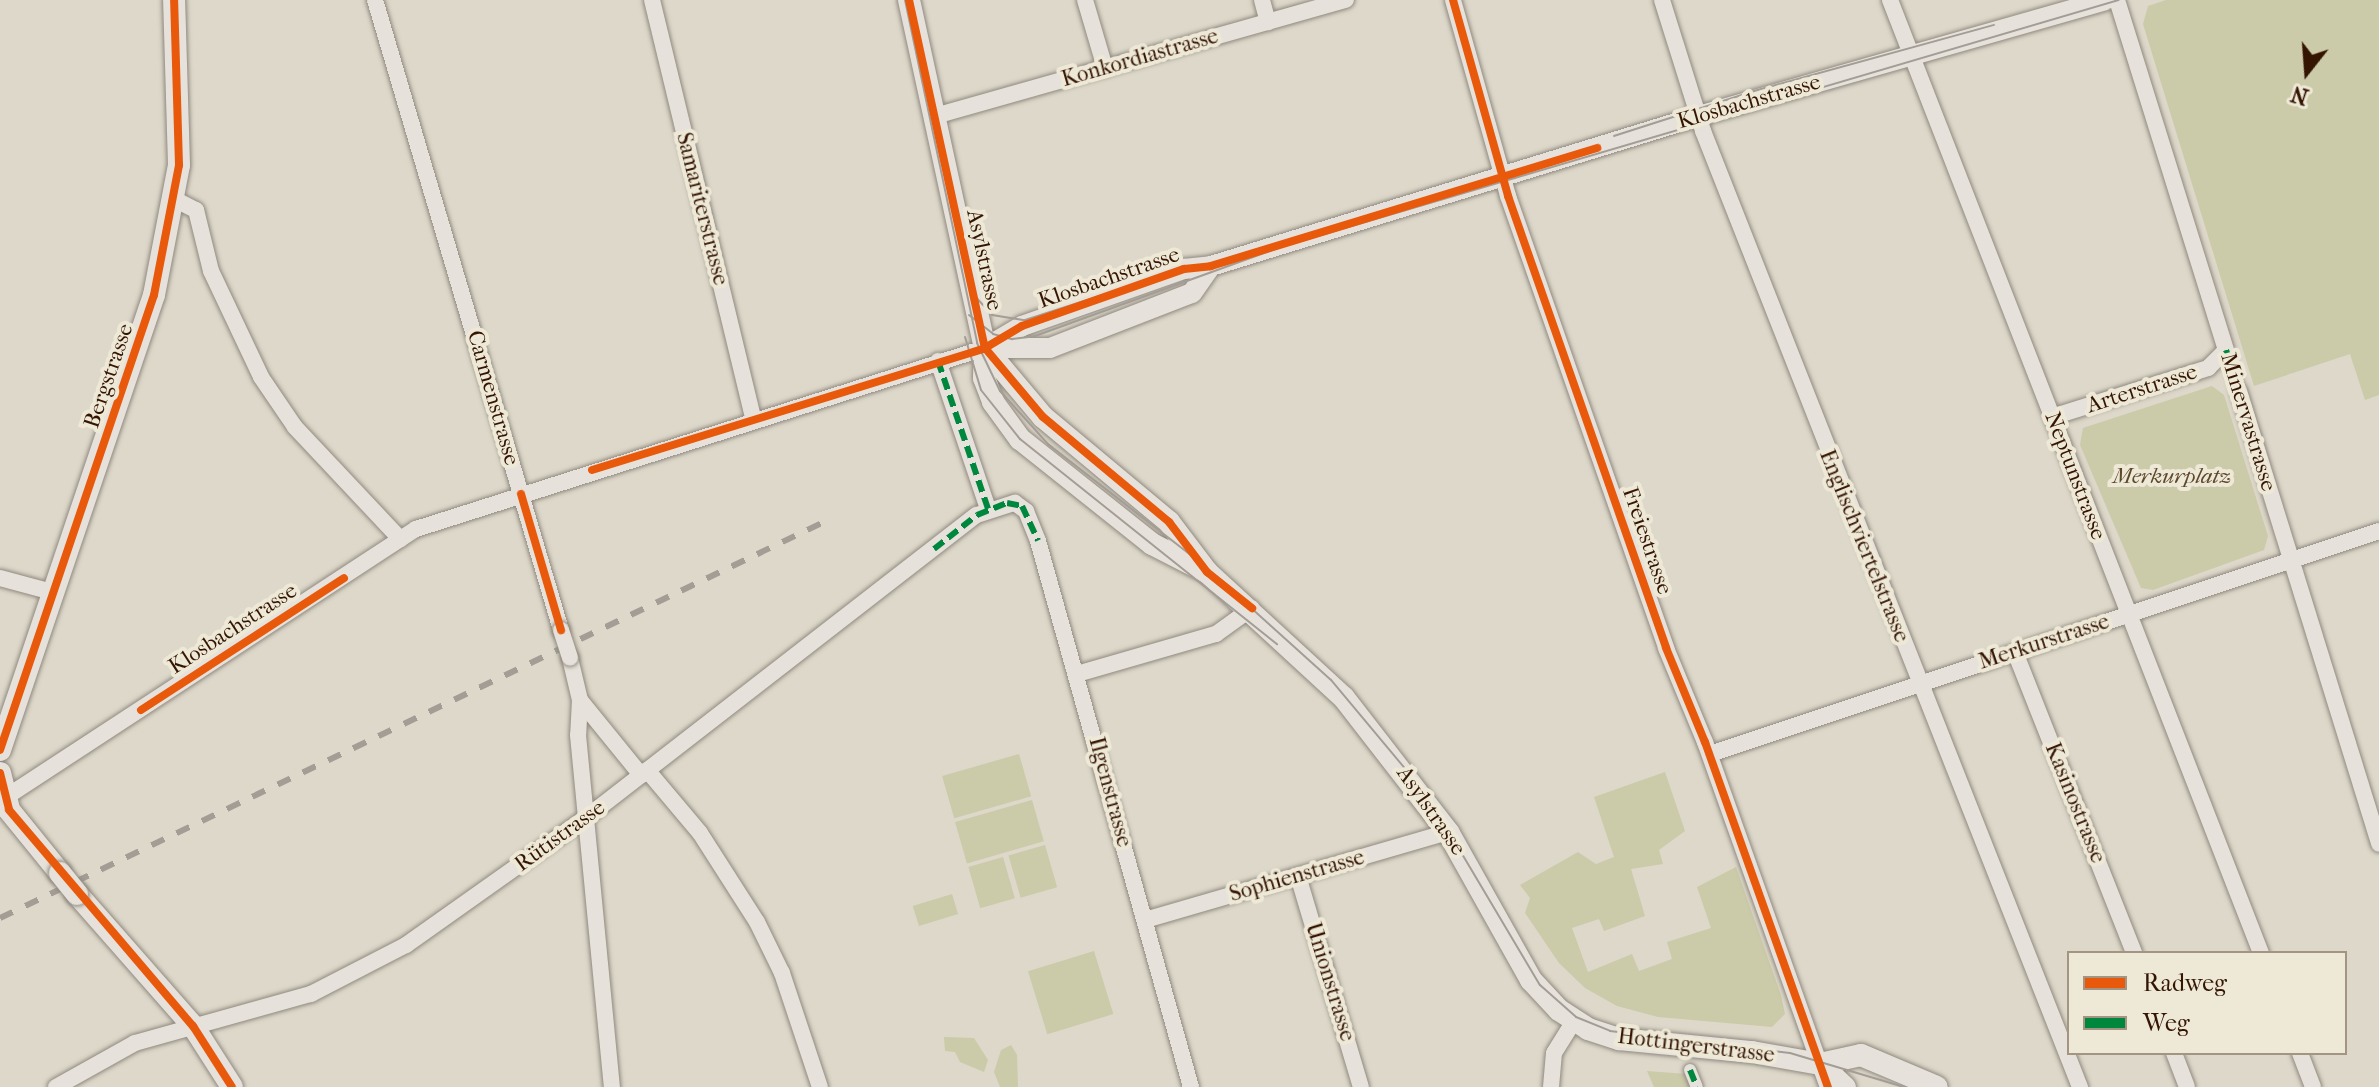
<!DOCTYPE html>
<meta charset="utf-8">
<style>
body{margin:0}
#map{position:relative;width:2379px;height:1087px;overflow:hidden;background:#ddd8ca;font-family:"IM FELL French Canon",serif}
div>[style]{position:absolute}
[style*='--x']{left:calc(var(--x)*1px);top:calc(var(--y)*1px);width:calc(var(--w)*1px);rotate:calc(var(--a)*1deg)}
.green>*{inset:0;background:#cbcaa9;transform-origin:0 0}
.roads{filter:drop-shadow(0 0 2px #90897f) drop-shadow(0 0 2px #90897f)}
.pedestrian>*{height:12px;margin:-6px;padding:0 6px;transform-origin:6px;border-radius:6px;background:#e6e2db}
.minor>*{height:16px;margin:-8px;padding:0 8px;transform-origin:8px;border-radius:8px;background:#e6e2db}
.tertiary>*{height:20px;margin:-10px;padding:0 10px;transform-origin:10px;border-radius:10px;background:#e6e2db}
.secondary>*{height:22px;margin:-11px;padding:0 11px;transform-origin:11px;border-radius:11px;background:#e6e2db}
.tram>*{height:2px;margin:-1px;padding:0 1px;transform-origin:1px;border-radius:1px;background:#a39d96}
.rail>*{height:6px;margin-top:-3px;transform-origin:0;background:repeating-linear-gradient(90deg,#a39d96 0 14px,transparent 0 28px)}
.bridges{filter:drop-shadow(0 0 2px #90897f) drop-shadow(0 0 2px #90897f)}
.minor-bridge>*{height:16px;margin:-8px;padding:0 8px;transform-origin:8px;border-radius:8px;background:#e6e2db}
.secondary-bridge>*{height:22px;margin:-11px;padding:0 11px;transform-origin:11px;border-radius:11px;background:#e6e2db}
.quiet>*{height:6px;margin-top:-3px;transform-origin:0;background:repeating-linear-gradient(90deg,#00873e 0 12px,transparent 0 18px)}
.cycleway>*{height:8px;margin:-4px;padding:0 4px;transform-origin:4px;border-radius:4px;background:#e8590c}
span{translate:-50% -50%;white-space:nowrap;text-align:center;line-height:1.15;-webkit-text-stroke:8px #eee8d7;paint-order:stroke}
.street-label{font-size:22px;color:#341502}
.park-label{font-size:22px;color:#5d482c;font-style:italic}
.legend{position:absolute;left:2067px;top:951px;width:280px;height:104px;box-sizing:border-box;background:#eee8d7;border:2px solid #a49482;margin:0;padding:10px 14px;list-style:none;font-size:24px;color:#341502}
.legend li{display:flex;align-items:center;gap:16px;height:40px}
.legend b{width:40px;border:2px solid #a49482}
.north{position:absolute;left:2267px;top:32px;width:80px;height:80px;-webkit-text-stroke:6px #eee8d7;paint-order:stroke;rotate:197deg;font-size:22px;font-weight:700;line-height:32px;text-align:center;color:#341502}
.north::after{content:'';display:block;margin:auto;width:28px;height:36px;background:#341502;clip-path:polygon(50% 0,100% 100%,50% 72%,0 100%)}
</style>
<div id="map">
<div class="green">
<div style="clip-path:polygon(2166px 0,2379px 0,2379px 395px,2365px 400px,2350px 354px,2254px 386px,2143px 24px,2148px 6px)"></div>
<div style="clip-path:polygon(2212px 386px,2224px 395px,2268px 536px,2264px 550px,2153px 590px,2141px 588px,2080px 445px,2083px 428px)"></div>
<div style="left:1019px;top:754px;width:44px;height:80px;rotate:74deg"></div>
<div style="clip-path:polygon(1665px 772px,1685px 831px,1659px 850px,1663px 864px,1631px 869px,1645px 916px,1604px 931px,1599px 919px,1572px 928px,1588px 972px,1632px 954px,1639px 971px,1672px 959px,1667px 942px,1711px 928px,1697px 887px,1736px 867px,1781px 995px,1785px 1014px,1772px 1027px,1658px 1017px,1617px 1006px,1585px 988px,1559px 963px,1525px 913px,1530px 898px,1520px 885px,1578px 852px,1596px 864px,1614px 857px,1594px 797px)"></div>
<div style="left:1032px;top:800px;width:43px;height:80px;rotate:74deg"></div>
<div style="left:1045px;top:845px;width:44px;height:38px;rotate:74deg"></div>
<div style="left:1003px;top:857px;width:43px;height:36px;rotate:74deg"></div>
<div style="left:952px;top:894px;width:21px;height:41px;rotate:73deg"></div>
<div style="left:1094px;top:951px;width:66px;height:69px;rotate:73deg"></div>
<div style="clip-path:polygon(944px 1037px,974px 1038px,988px 1060px,984px 1072px,960px 1062px,955px 1052px,945px 1051px)"></div>
<div style="clip-path:polygon(1011px 1045px,1017px 1055px,1018px 1087px,1000px 1087px,994px 1072px,1001px 1050px)"></div>
<div style="clip-path:polygon(1647px 1071px,1687px 1074px,1692px 1087px,1654px 1087px)"></div>
</div>
<div class="roads">
<div class="pedestrian">
<div style="--x:2226;--y:350;--w:43;--a:72.4"></div>
<div style="--x:1690;--y:1070;--w:18;--a:68"></div>
</div>
<div class="minor">
<div style="--x:375;--y:0;--w:657;--a:73.55"></div>
<div style="--x:652;--y:0;--w:430;--a:76.4"></div>
<div style="--x:1085;--y:0;--w:71;--a:73.6"></div>
<div style="--x:1262;--y:0;--w:23;--a:75"></div>
<div style="--x:1453;--y:0;--w:204;--a:74.3"></div>
<div style="--x:1508;--y:196;--w:479;--a:70.7"></div>
<div style="--x:1666;--y:648;--w:102;--a:67.5"></div>
<div style="--x:1705;--y:742;--w:366;--a:70.4"></div>
<div style="--x:1662;--y:0;--w:137;--a:72.6"></div>
<div style="--x:1703;--y:131;--w:1028;--a:68.48"></div>
<div style="--x:1890;--y:0;--w:1023;--a:68.73"></div>
<div style="--x:935;--y:116;--w:427;--a:-15.8"></div>
<div style="--x:174;--y:199;--w:25;--a:27"></div>
<div style="--x:196;--y:210;--w:63;--a:76.2"></div>
<div style="--x:211;--y:271;--w:117;--a:64.7"></div>
<div style="--x:261;--y:377;--w:60;--a:55.8"></div>
<div style="--x:295;--y:427;--w:154;--a:46.8"></div>
<div style="--x:938;--y:361;--w:156;--a:71.3"></div>
<div style="--x:2239;--y:391;--w:474;--a:72.8"></div>
<div style="--x:2052;--y:417;--w:164;--a:-17.4"></div>
<div style="--x:2208;--y:368;--w:25;--a:-45"></div>
<div style="--x:2226;--y:350;--w:367;--a:-107.3"></div>
<div style="--x:0;--y:578;--w:54;--a:15.1"></div>
<div style="--x:2015;--y:652;--w:324;--a:68.4"></div>
<div style="--x:570;--y:658;--w:43;--a:76.6"></div>
<div style="--x:580;--y:700;--w:35;--a:93"></div>
<div style="--x:578;--y:735;--w:354;--a:84.5"></div>
<div style="--x:1077;--y:674;--w:145;--a:-16.1"></div>
<div style="--x:1216;--y:634;--w:44;--a:-35.8"></div>
<div style="--x:580;--y:700;--w:97;--a:50.9"></div>
<div style="--x:1710;--y:754;--w:705;--a:-18.43"></div>
<div style="--x:647;--y:770;--w:82;--a:49.9"></div>
<div style="--x:700;--y:833;--w:106;--a:57.4"></div>
<div style="--x:757;--y:922;--w:57;--a:63.9"></div>
<div style="--x:782;--y:973;--w:120;--a:71.6"></div>
<div style="--x:0;--y:801;--w:497;--a:-33.2"></div>
<div style="--x:416;--y:529;--w:597;--a:-17.65"></div>
<div style="--x:1298;--y:876;--w:220;--a:73.4"></div>
<div style="--x:1145;--y:920;--w:316;--a:-16.2"></div>
<div style="--x:2174;--y:1053;--w:36;--a:69"></div>
<div style="--x:2300;--y:1053;--w:36;--a:69"></div>
<div style="--x:56;--y:1087;--w:90;--a:-29.1"></div>
<div style="--x:135;--y:1043;--w:183;--a:-15.6"></div>
<div style="--x:311;--y:994;--w:107;--a:-27.3"></div>
<div style="--x:406;--y:945;--w:222;--a:-35.3"></div>
<div style="--x:587;--y:817;--w:493;--a:-37.8"></div>
<div style="--x:977;--y:515;--w:40;--a:-18"></div>
<div style="--x:1015;--y:503;--w:14;--a:36"></div>
<div style="--x:1026;--y:511;--w:32;--a:68"></div>
<div style="--x:1038;--y:541;--w:567;--a:74.35"></div>
<div style="--x:1551;--y:1087;--w:34;--a:-85"></div>
<div style="--x:1554;--y:1053;--w:38;--a:-58"></div>
</div>
<div class="tertiary">
<div style="--x:985;--y:348;--w:43;--a:-30.7"></div>
<div style="--x:1022;--y:326;--w:172;--a:-19.4"></div>
<div style="--x:1184;--y:269;--w:27;--a:-6"></div>
<div style="--x:1211;--y:266;--w:511;--a:-17.09"></div>
<div style="--x:1699;--y:116;--w:422;--a:-15.9"></div>
<div style="--x:987;--y:348;--w:63;--a:0"></div>
<div style="--x:1050;--y:348;--w:152;--a:-21.2"></div>
<div style="--x:1192;--y:293;--w:33;--a:-55"></div>
</div>
<div class="secondary">
<div style="--x:909;--y:0;--w:356;--a:77.7"></div>
<div style="--x:985;--y:348;--w:30;--a:92"></div>
<div style="--x:984;--y:378;--w:26;--a:69"></div>
<div style="--x:993;--y:402;--w:46;--a:53.9"></div>
<div style="--x:1020;--y:439;--w:169;--a:38.5"></div>
<div style="--x:1152;--y:544;--w:62;--a:27"></div>
<div style="--x:1207;--y:572;--w:186;--a:42.6"></div>
<div style="--x:1344;--y:698;--w:170;--a:52.2"></div>
<div style="--x:1448;--y:832;--w:170;--a:60.7"></div>
<div style="--x:1531;--y:980;--w:41;--a:47"></div>
<div style="--x:1559;--y:1010;--w:35;--a:33"></div>
<div style="--x:1588;--y:1029;--w:33;--a:18"></div>
<div style="--x:1619;--y:1039;--w:134;--a:5.6"></div>
<div style="--x:1752;--y:1052;--w:69;--a:10"></div>
<div style="--x:1820;--y:1064;--w:34;--a:43"></div>
<div style="--x:985;--y:348;--w:90;--a:50"></div>
<div style="--x:1043;--y:417;--w:164;--a:39.8"></div>
<div style="--x:1169;--y:522;--w:63;--a:52.8"></div>
<div style="--x:0;--y:750;--w:480;--a:-71.3"></div>
<div style="--x:154;--y:295;--w:132;--a:-79.1"></div>
<div style="--x:179;--y:165;--w:165;--a:-91.7"></div>
<div style="--x:0;--y:773;--w:38;--a:76"></div>
<div style="--x:9;--y:810;--w:81;--a:51"></div>
<div style="--x:77;--y:894;--w:176;--a:48.7"></div>
<div style="--x:193;--y:1026;--w:72;--a:57.4"></div>
<div style="--x:1820;--y:1064;--w:42;--a:-12.4"></div>
<div style="--x:1861;--y:1055;--w:82;--a:22.8"></div>
</div>
</div>
<div class="tram">
<div style="--x:905;--y:0;--w:350;--a:78.1"></div>
<div style="--x:977;--y:343;--w:53;--a:64.4"></div>
<div style="--x:1000;--y:391;--w:73;--a:47.8"></div>
<div style="--x:1049;--y:445;--w:191;--a:37.8"></div>
<div style="--x:1200;--y:562;--w:176;--a:42"></div>
<div style="--x:1331;--y:680;--w:150;--a:50.1"></div>
<div style="--x:1427;--y:795;--w:221;--a:59.3"></div>
<div style="--x:1540;--y:985;--w:48;--a:41.6"></div>
<div style="--x:1576;--y:1017;--w:37;--a:22"></div>
<div style="--x:1610;--y:1031;--w:181;--a:7"></div>
<div style="--x:1790;--y:1053;--w:119;--a:16.6"></div>
<div style="--x:1614;--y:136;--w:147;--a:-17.8"></div>
<div style="--x:1754;--y:91;--w:249;--a:-15.4"></div>
<div style="--x:970;--y:291;--w:33;--a:47"></div>
<div style="--x:992;--y:315;--w:33;--a:9"></div>
<div style="--x:1025;--y:320;--w:153;--a:-17.8"></div>
<div style="--x:969;--y:315;--w:31;--a:38"></div>
<div style="--x:993;--y:334;--w:20;--a:15"></div>
<div style="--x:1012;--y:339;--w:23;--a:-7"></div>
<div style="--x:1035;--y:336;--w:265;--a:-19.9"></div>
<div style="--x:1284;--y:246;--w:870;--a:-16.42"></div>
<div style="--x:965;--y:337;--w:55;--a:73.2"></div>
<div style="--x:981;--y:390;--w:63;--a:51.5"></div>
<div style="--x:1020;--y:439;--w:329;--a:38.6"></div>
</div>
<div class="rail">
<div style="--x:0;--y:918;--w:919;--a:-25.67"></div>
</div>
<div class="bridges">
<div class="minor-bridge">
<div style="--x:561;--y:630;--w:29;--a:72"></div>
</div>
<div class="secondary-bridge">
<div style="--x:60;--y:873;--w:27;--a:51"></div>
</div>
</div>
<div class="quiet">
<div style="--x:2226;--y:350;--w:43;--a:72.4"></div>
<div style="--x:938;--y:361;--w:156;--a:71.3"></div>
<div style="--x:934;--y:549;--w:55;--a:-38.3"></div>
<div style="--x:977;--y:515;--w:32;--a:-22"></div>
<div style="--x:1007;--y:503;--w:15;--a:11"></div>
<div style="--x:1022;--y:506;--w:38;--a:65"></div>
<div style="--x:1690;--y:1070;--w:18;--a:68"></div>
</div>
<div class="cycleway">
<div style="--x:909;--y:0;--w:356;--a:77.7"></div>
<div style="--x:985;--y:348;--w:90;--a:50"></div>
<div style="--x:1043;--y:417;--w:164;--a:39.8"></div>
<div style="--x:1169;--y:522;--w:63;--a:52.8"></div>
<div style="--x:1207;--y:572;--w:58;--a:38.7"></div>
<div style="--x:1453;--y:0;--w:204;--a:74.3"></div>
<div style="--x:1508;--y:196;--w:479;--a:70.7"></div>
<div style="--x:1666;--y:648;--w:102;--a:67.5"></div>
<div style="--x:1705;--y:742;--w:366;--a:70.4"></div>
<div style="--x:592;--y:470;--w:412;--a:-17.2"></div>
<div style="--x:985;--y:348;--w:43;--a:-30.7"></div>
<div style="--x:1022;--y:326;--w:172;--a:-19.4"></div>
<div style="--x:1184;--y:269;--w:27;--a:-6"></div>
<div style="--x:1211;--y:266;--w:404;--a:-17"></div>
<div style="--x:521;--y:494;--w:142;--a:73.6"></div>
<div style="--x:141;--y:710;--w:242;--a:-33"></div>
<div style="--x:0;--y:750;--w:480;--a:-71.3"></div>
<div style="--x:154;--y:295;--w:132;--a:-79.1"></div>
<div style="--x:179;--y:165;--w:165;--a:-91.7"></div>
<div style="--x:0;--y:773;--w:38;--a:76"></div>
<div style="--x:9;--y:810;--w:284;--a:49.6"></div>
<div style="--x:193;--y:1026;--w:72;--a:57.4"></div>
</div>
<div class="street-label">
<span style="left:1140px;top:58px;rotate:-16deg">Konkordiastrasse</span>
<span style="left:1749px;top:102px;rotate:-16deg">Klosbachstrasse</span>
<span style="left:702px;top:209px;rotate:76deg">Samariterstrasse</span>
<span style="left:984px;top:260px;rotate:78deg">Asylstrasse</span>
<span style="left:1109px;top:278px;rotate:-19deg">Klosbachstrasse</span>
<span style="left:109px;top:376px;rotate:-71deg">Bergstrasse</span>
<span style="left:2142px;top:389px;rotate:-18deg">Arterstrasse</span>
<span style="left:493px;top:398px;rotate:74deg">Carmenstrasse</span>
<span style="left:2248px;top:422px;rotate:73deg">Minervastrasse</span>
<span style="left:2075px;top:476px;rotate:69deg">Neptunstrasse</span>
<span style="left:1647px;top:541px;rotate:71deg">Freiestrasse</span>
<span style="left:1864px;top:546px;rotate:68deg">Englischviertelstrasse</span>
<span style="left:233px;top:629px;rotate:-33deg">Klosbachstrasse</span>
<span style="left:2044px;top:642px;rotate:-18deg">Merkurstrasse</span>
<span style="left:1110px;top:792px;rotate:75deg">Ilgenstrasse</span>
<span style="left:2075px;top:803px;rotate:68deg">Kasinostrasse</span>
<span style="left:1431px;top:811px;rotate:55deg">Asylstrasse</span>
<span style="left:560px;top:836px;rotate:-36deg">Rütistrasse</span>
<span style="left:1297px;top:876px;rotate:-16deg">Sophienstrasse</span>
<span style="left:1330px;top:982px;rotate:73deg">Unionstrasse</span>
<span style="left:1696px;top:1046px;rotate:7deg">Hottingerstrasse</span>
</div>
<div class="park-label">
<span style="left:2172px;top:477px">Merkurplatz</span>
</div>
<ul class="legend">
<li><b style="height:10px;background:#e8590c"></b>Radweg</li>
<li><b style="height:10px;background:#00873e"></b>Weg</li>
</ul>
<div class="north">N</div>
</div>
